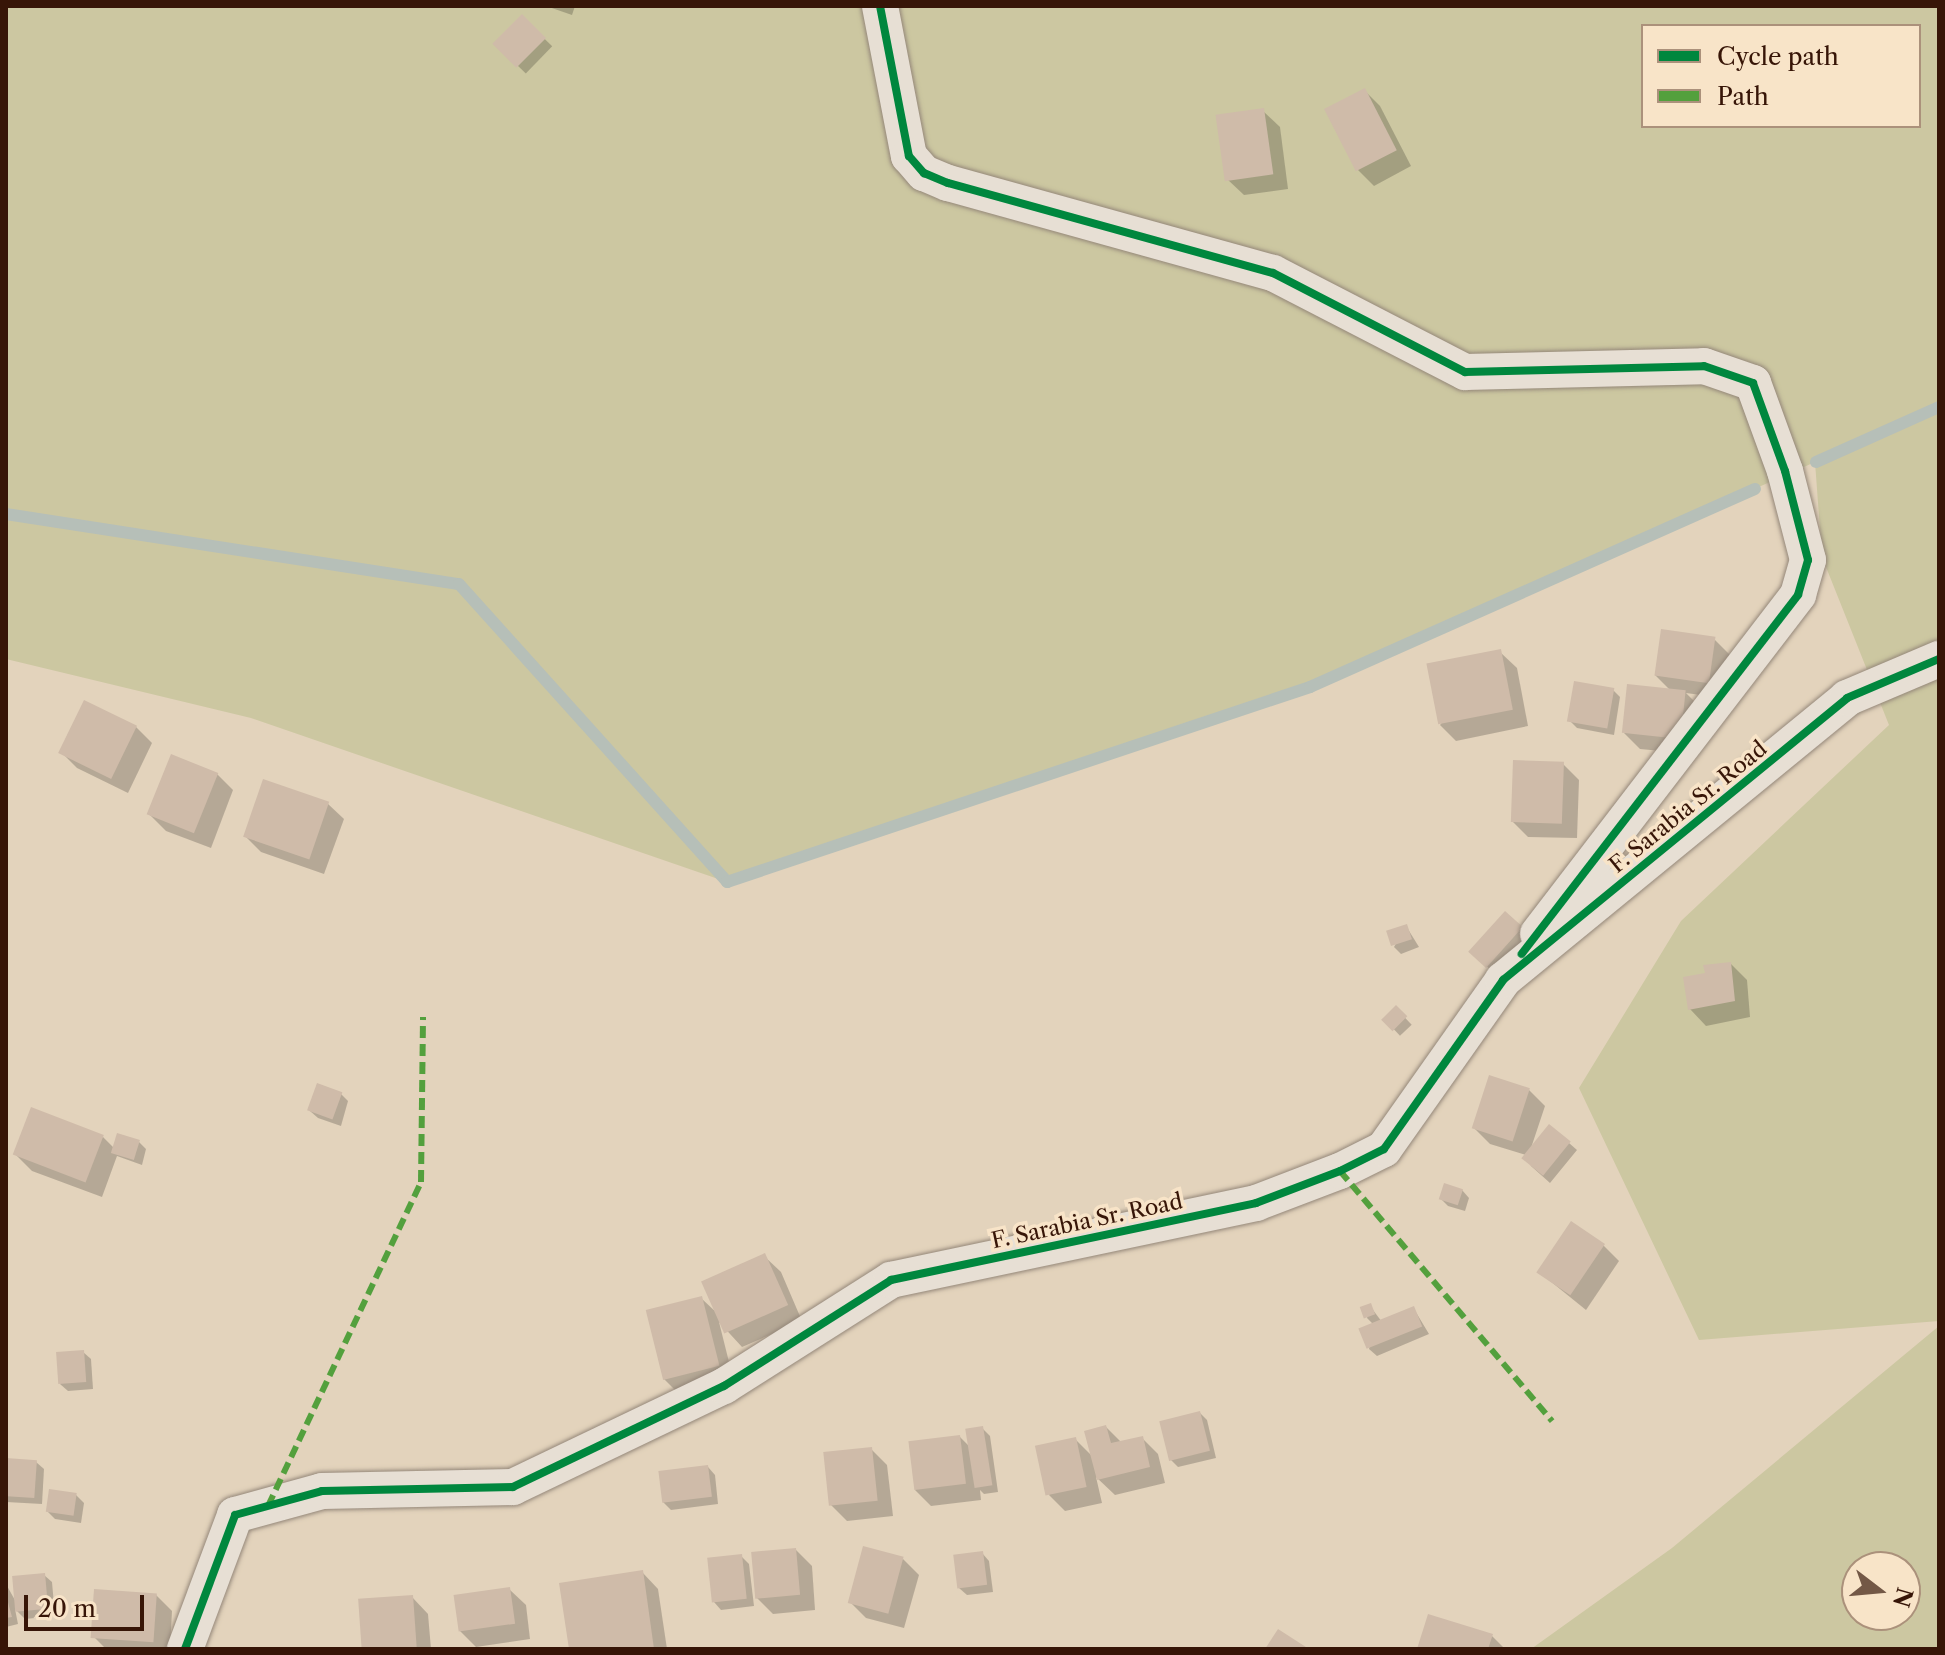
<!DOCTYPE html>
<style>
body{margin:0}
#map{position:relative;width:1945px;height:1655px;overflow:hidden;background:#e3d3bc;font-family:"Libre Caslon Text",serif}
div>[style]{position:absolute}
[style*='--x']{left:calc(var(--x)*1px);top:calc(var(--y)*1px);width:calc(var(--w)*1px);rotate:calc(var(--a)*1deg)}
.green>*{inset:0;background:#ccc7a1}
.shadow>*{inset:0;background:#0003;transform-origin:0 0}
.stream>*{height:12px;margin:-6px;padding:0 6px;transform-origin:6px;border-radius:6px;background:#b6bfb8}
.building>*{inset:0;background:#cfbba9;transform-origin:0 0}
.roads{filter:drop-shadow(0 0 2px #948779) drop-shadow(0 0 2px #948779)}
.minor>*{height:36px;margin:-18px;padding:0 18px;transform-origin:18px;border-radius:18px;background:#e7dfd4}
.quiet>*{height:6px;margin-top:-3px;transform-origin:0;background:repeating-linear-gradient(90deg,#53a03d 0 12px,transparent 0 18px)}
.cycleway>*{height:8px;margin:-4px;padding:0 4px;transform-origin:4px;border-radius:4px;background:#00873e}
span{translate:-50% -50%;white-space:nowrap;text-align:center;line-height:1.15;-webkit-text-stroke:7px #f8e4c8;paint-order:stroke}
.street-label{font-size:22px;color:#371507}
.frame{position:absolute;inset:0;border:8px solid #371507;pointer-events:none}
.legend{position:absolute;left:1641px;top:24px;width:280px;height:104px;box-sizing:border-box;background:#f8e4c8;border:2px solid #ab917b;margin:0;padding:10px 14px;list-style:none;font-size:24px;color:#371507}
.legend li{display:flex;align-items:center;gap:16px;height:40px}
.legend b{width:40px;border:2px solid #ab917b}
.north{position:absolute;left:1841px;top:1551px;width:80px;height:80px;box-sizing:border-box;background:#f8e4c8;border:2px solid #ab917b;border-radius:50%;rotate:106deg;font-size:22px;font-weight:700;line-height:32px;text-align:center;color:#371507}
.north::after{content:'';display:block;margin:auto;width:28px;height:36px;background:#735846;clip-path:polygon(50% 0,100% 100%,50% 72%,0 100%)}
.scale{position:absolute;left:24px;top:1595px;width:120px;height:36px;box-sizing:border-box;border:4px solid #371507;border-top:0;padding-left:10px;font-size:24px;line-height:28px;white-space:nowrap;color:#371507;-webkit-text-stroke:6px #f8e4c8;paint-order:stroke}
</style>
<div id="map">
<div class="green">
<div style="clip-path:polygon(evenodd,6px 6px,1939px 6px,1939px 1321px,1699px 1340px,1579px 1088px,1681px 921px,1889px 725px,1822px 557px,1815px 462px,1310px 687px,727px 882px,251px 718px,6px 659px,6px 6px,1643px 26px,1919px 26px,1919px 126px,1643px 126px,1643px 26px)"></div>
<div style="clip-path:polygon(evenodd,1939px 1326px,1939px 1649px,1531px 1649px,1672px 1548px,1939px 1326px,1857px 1567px,1905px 1567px,1905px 1615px,1857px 1615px,1857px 1567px)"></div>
</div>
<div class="shadow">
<div style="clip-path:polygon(546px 6px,575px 6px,572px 15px)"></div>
<div style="left:522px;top:17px;width:42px;height:38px;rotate:44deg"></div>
<div style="clip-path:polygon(1364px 90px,1380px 106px,1411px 166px,1374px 186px,1358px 170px,1326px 110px)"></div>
<div style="clip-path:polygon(1263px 111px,1280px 127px,1288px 189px,1244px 195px,1227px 179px)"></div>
<div style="clip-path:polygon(1714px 639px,1730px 655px,1723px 698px,1686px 693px,1701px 708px,1694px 754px,1640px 749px,1624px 733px,1671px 691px,1655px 675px)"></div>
<div style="clip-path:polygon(1500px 652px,1517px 668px,1528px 726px,1456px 741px,1440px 725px)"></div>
<div style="clip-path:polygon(1613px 690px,1620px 697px,1614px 735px,1577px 728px,1569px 720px)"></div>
<div style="clip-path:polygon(136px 727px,152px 743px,128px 793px,77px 768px,61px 752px)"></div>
<div style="clip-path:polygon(1563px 764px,1579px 780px,1577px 838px,1528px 837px,1512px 821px)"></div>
<div style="clip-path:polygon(217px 774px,233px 790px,211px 848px,166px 831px,150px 815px)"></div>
<div style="clip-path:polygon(327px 803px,344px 819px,324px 874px,261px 852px,245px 836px)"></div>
<div style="clip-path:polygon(1506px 914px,1529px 936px,1495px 974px,1479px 959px)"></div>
<div style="clip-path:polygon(1406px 926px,1419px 947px,1401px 954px,1394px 947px)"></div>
<div style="clip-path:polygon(1731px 964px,1747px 980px,1750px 1017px,1706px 1026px,1690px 1009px,1707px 975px)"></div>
<div style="left:1396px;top:1008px;width:23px;height:16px;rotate:47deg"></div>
<div style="clip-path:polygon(1529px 1090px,1545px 1106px,1531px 1148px,1569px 1143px,1577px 1150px,1550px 1183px,1531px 1166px,1526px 1155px,1490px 1144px,1474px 1128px)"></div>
<div style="clip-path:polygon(341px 1094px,348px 1101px,341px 1126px,318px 1118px,310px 1111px)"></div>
<div style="clip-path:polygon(103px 1137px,114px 1148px,139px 1142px,146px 1149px,142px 1165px,117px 1156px,102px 1197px,32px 1171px,15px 1154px)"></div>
<div style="clip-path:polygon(1462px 1190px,1469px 1198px,1465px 1211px,1448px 1206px,1441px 1199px)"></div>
<div style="clip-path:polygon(1603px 1245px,1619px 1261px,1586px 1310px,1539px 1272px)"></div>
<div style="clip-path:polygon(764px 1256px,781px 1272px,802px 1321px,742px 1347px,719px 1322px,734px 1382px,680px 1395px,664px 1379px,701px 1298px,718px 1314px)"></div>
<div style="clip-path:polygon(1370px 1306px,1382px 1322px,1414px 1309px,1429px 1334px,1377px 1356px,1369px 1349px,1374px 1325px,1367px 1318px)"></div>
<div style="clip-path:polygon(83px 1352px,91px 1359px,93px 1389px,68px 1391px,60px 1384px)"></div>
<div style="clip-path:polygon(1200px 1413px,1207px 1420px,1216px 1458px,1178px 1467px,1171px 1460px)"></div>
<div style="clip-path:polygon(1106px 1427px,1122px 1443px,1142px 1438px,1158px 1454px,1165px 1483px,1115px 1495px,1096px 1477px,1102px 1503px,1065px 1511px,1049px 1495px,1076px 1440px,1093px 1457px)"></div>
<div style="clip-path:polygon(982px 1428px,990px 1436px,998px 1492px,984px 1494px,980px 1490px,981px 1500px,931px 1506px,915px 1490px,960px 1437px,970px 1447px)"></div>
<div style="clip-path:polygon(871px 1449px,887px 1465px,893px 1516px,847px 1521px,831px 1505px)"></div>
<div style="clip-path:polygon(6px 1460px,36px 1462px,44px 1469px,42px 1504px,6px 1502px)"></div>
<div style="clip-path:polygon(708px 1467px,715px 1475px,718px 1504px,671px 1510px,663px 1502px)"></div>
<div style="clip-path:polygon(76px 1495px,84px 1503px,81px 1523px,55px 1519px,48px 1512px)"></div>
<div style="clip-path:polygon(796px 1550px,812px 1566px,815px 1610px,773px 1614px,757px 1598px)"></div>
<div style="clip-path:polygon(982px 1553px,989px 1561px,993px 1592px,967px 1595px,959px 1588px)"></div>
<div style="clip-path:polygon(741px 1556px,749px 1564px,754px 1606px,721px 1610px,714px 1602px)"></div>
<div style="clip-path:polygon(903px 1559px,919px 1575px,904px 1628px,866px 1618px,850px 1602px)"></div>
<div style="clip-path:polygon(642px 1572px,658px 1589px,667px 1649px,571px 1649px)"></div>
<div style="clip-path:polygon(44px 1575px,52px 1582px,55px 1616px,25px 1619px,15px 1609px,18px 1624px,6px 1627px,6px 1584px,16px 1602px)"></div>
<div style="clip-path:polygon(509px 1589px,526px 1605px,530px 1639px,476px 1647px,460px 1631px)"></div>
<div style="clip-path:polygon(156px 1595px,172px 1611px,170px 1649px,106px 1649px,94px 1637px)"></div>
<div style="clip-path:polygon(412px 1597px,428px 1614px,431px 1649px,364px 1649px)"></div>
<div style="clip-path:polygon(1492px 1636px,1505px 1649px,1419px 1649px)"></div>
</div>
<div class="stream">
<div style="--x:1816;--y:462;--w:135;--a:-24.1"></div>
<div style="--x:6;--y:514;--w:458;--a:8.8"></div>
<div style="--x:459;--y:584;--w:401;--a:48"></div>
<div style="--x:727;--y:882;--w:615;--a:-18.49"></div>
<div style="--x:1310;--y:687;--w:487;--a:-24"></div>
</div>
<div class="building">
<div style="left:522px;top:14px;width:34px;height:42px;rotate:45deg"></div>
<div style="left:1365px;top:88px;width:70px;height:46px;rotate:63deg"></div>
<div style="left:1264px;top:108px;width:67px;height:49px;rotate:82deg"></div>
<div style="left:1661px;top:629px;width:55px;height:47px;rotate:8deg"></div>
<div style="left:1501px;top:649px;width:62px;height:76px;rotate:79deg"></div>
<div style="left:1574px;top:681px;width:41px;height:41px;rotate:10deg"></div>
<div style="left:1627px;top:684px;width:59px;height:49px;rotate:6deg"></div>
<div style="left:84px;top:700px;width:59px;height:59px;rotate:26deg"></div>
<div style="left:171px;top:754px;width:51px;height:65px;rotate:22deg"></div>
<div style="left:1513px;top:760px;width:51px;height:62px;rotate:2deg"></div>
<div style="left:263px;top:779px;width:70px;height:61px;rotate:19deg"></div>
<div style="left:1505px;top:911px;width:24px;height:55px;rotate:42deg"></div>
<div style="left:1407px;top:924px;width:16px;height:22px;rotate:72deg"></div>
<div style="clip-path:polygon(1731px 962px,1735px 1001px,1688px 1010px,1683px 977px,1705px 973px,1703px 965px)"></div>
<div style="left:1396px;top:1005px;width:16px;height:21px;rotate:45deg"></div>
<div style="left:1489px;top:1075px;width:43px;height:56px;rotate:18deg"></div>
<div style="left:317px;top:1083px;width:27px;height:29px;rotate:20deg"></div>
<div style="left:31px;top:1107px;width:78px;height:51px;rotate:21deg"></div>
<div style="left:1549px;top:1124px;width:28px;height:44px;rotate:39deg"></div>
<div style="left:117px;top:1133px;width:24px;height:21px;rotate:17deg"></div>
<div style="left:1444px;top:1183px;width:20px;height:17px;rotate:18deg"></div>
<div style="left:1571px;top:1221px;width:41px;height:62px;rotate:34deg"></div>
<div style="left:765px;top:1253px;width:57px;height:70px;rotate:66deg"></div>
<div style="left:702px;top:1296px;width:72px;height:58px;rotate:76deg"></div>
<div style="left:1371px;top:1303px;width:12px;height:12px;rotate:70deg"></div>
<div style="left:1414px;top:1306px;width:22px;height:60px;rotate:68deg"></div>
<div style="left:84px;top:1350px;width:32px;height:28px;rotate:86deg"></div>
<div style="left:1200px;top:1411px;width:41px;height:42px;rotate:76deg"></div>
<div style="clip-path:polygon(1106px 1425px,1111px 1443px,1143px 1436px,1150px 1467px,1097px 1480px,1084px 1431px)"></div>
<div style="left:983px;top:1426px;width:60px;height:18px;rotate:81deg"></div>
<div style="left:960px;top:1435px;width:49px;height:52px;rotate:83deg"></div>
<div style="left:1076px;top:1437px;width:51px;height:42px;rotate:78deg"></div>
<div style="left:872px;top:1447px;width:54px;height:49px;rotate:84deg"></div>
<div style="left:6px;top:1458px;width:31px;height:38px;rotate:4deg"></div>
<div style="left:708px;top:1465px;width:32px;height:50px;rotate:83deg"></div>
<div style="left:49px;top:1489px;width:28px;height:23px;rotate:8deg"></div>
<div style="left:863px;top:1546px;width:42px;height:59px;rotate:15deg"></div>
<div style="left:796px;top:1548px;width:47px;height:45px;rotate:85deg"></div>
<div style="left:983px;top:1551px;width:34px;height:30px;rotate:83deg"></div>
<div style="left:742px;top:1554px;width:45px;height:35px;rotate:84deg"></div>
<div style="clip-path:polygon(643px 1570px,654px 1649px,569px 1649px,559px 1583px)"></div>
<div style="left:45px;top:1573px;width:36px;height:33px;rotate:85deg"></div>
<div style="left:510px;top:1587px;width:37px;height:57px;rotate:82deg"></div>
<div style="left:94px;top:1589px;width:63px;height:49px;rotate:4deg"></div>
<div style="clip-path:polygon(6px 1595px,12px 1617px,6px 1618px)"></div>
<div style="left:413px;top:1595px;width:54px;height:55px;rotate:86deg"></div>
<div style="clip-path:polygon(1428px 1614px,1493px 1634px,1488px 1649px,1417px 1649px)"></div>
<div style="clip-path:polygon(1278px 1629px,1309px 1649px,1265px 1649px)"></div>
</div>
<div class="roads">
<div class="minor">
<div style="--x:880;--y:6;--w:153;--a:79.1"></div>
<div style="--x:909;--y:156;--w:23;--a:49"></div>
<div style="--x:924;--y:173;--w:26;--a:23"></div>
<div style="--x:948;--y:183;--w:337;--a:15.5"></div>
<div style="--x:1273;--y:273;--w:216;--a:27.3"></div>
<div style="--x:1465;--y:372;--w:239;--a:-1.4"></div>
<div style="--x:1704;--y:366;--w:52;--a:19.1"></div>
<div style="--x:1753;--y:383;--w:94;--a:70"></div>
<div style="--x:1785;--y:471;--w:92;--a:75.5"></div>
<div style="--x:1808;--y:560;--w:36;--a:106"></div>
<div style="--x:1798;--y:595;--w:427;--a:127.5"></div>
<div style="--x:185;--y:1649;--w:143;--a:-69.5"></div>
<div style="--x:235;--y:1515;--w:90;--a:-15.4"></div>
<div style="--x:322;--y:1491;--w:191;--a:-1.2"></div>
<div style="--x:513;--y:1487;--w:234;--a:-25.6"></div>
<div style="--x:724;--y:1386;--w:198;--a:-32.4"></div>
<div style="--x:891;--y:1280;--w:373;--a:-11.9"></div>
<div style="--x:1256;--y:1203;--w:90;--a:-20.9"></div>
<div style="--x:1340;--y:1171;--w:49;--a:-26.6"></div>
<div style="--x:1384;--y:1149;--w:207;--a:-54.8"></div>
<div style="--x:1503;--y:980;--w:445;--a:-39.3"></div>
<div style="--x:1847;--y:698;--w:100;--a:-23"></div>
</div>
</div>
<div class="quiet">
<div style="--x:1340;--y:1171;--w:328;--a:49.7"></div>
<div style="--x:268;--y:1506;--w:358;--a:-64.7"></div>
<div style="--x:421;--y:1182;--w:165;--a:-89.3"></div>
</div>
<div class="cycleway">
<div style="--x:880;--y:6;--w:153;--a:79.1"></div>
<div style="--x:909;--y:156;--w:23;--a:49"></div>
<div style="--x:924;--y:173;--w:26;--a:23"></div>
<div style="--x:948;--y:183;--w:337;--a:15.5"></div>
<div style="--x:1273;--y:273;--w:216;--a:27.3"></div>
<div style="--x:1465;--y:372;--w:239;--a:-1.4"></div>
<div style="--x:1704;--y:366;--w:52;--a:19.1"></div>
<div style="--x:1753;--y:383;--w:94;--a:70"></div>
<div style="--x:1785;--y:471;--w:92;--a:75.5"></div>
<div style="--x:1808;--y:560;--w:36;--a:106"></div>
<div style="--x:1798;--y:595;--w:453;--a:127.6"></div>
<div style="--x:185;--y:1649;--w:143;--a:-69.5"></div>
<div style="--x:235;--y:1515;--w:90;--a:-15.4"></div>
<div style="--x:322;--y:1491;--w:191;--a:-1.2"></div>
<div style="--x:513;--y:1487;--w:234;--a:-25.6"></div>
<div style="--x:724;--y:1386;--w:198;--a:-32.4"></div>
<div style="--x:891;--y:1280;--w:373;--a:-11.9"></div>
<div style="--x:1256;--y:1203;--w:90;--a:-20.9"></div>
<div style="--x:1340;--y:1171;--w:49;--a:-26.6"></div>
<div style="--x:1384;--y:1149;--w:207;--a:-54.8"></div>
<div style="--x:1503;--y:980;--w:445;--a:-39.3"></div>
<div style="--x:1847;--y:698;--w:100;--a:-23"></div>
</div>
<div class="street-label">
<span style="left:1688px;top:807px;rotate:-39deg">F. Sarabia Sr. Road</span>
<span style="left:1087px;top:1221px;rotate:-12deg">F. Sarabia Sr. Road</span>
</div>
<div class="frame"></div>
<ul class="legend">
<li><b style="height:10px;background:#00873e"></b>Cycle path</li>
<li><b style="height:10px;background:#53a03d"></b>Path</li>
</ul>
<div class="north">N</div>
<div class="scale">20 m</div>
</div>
